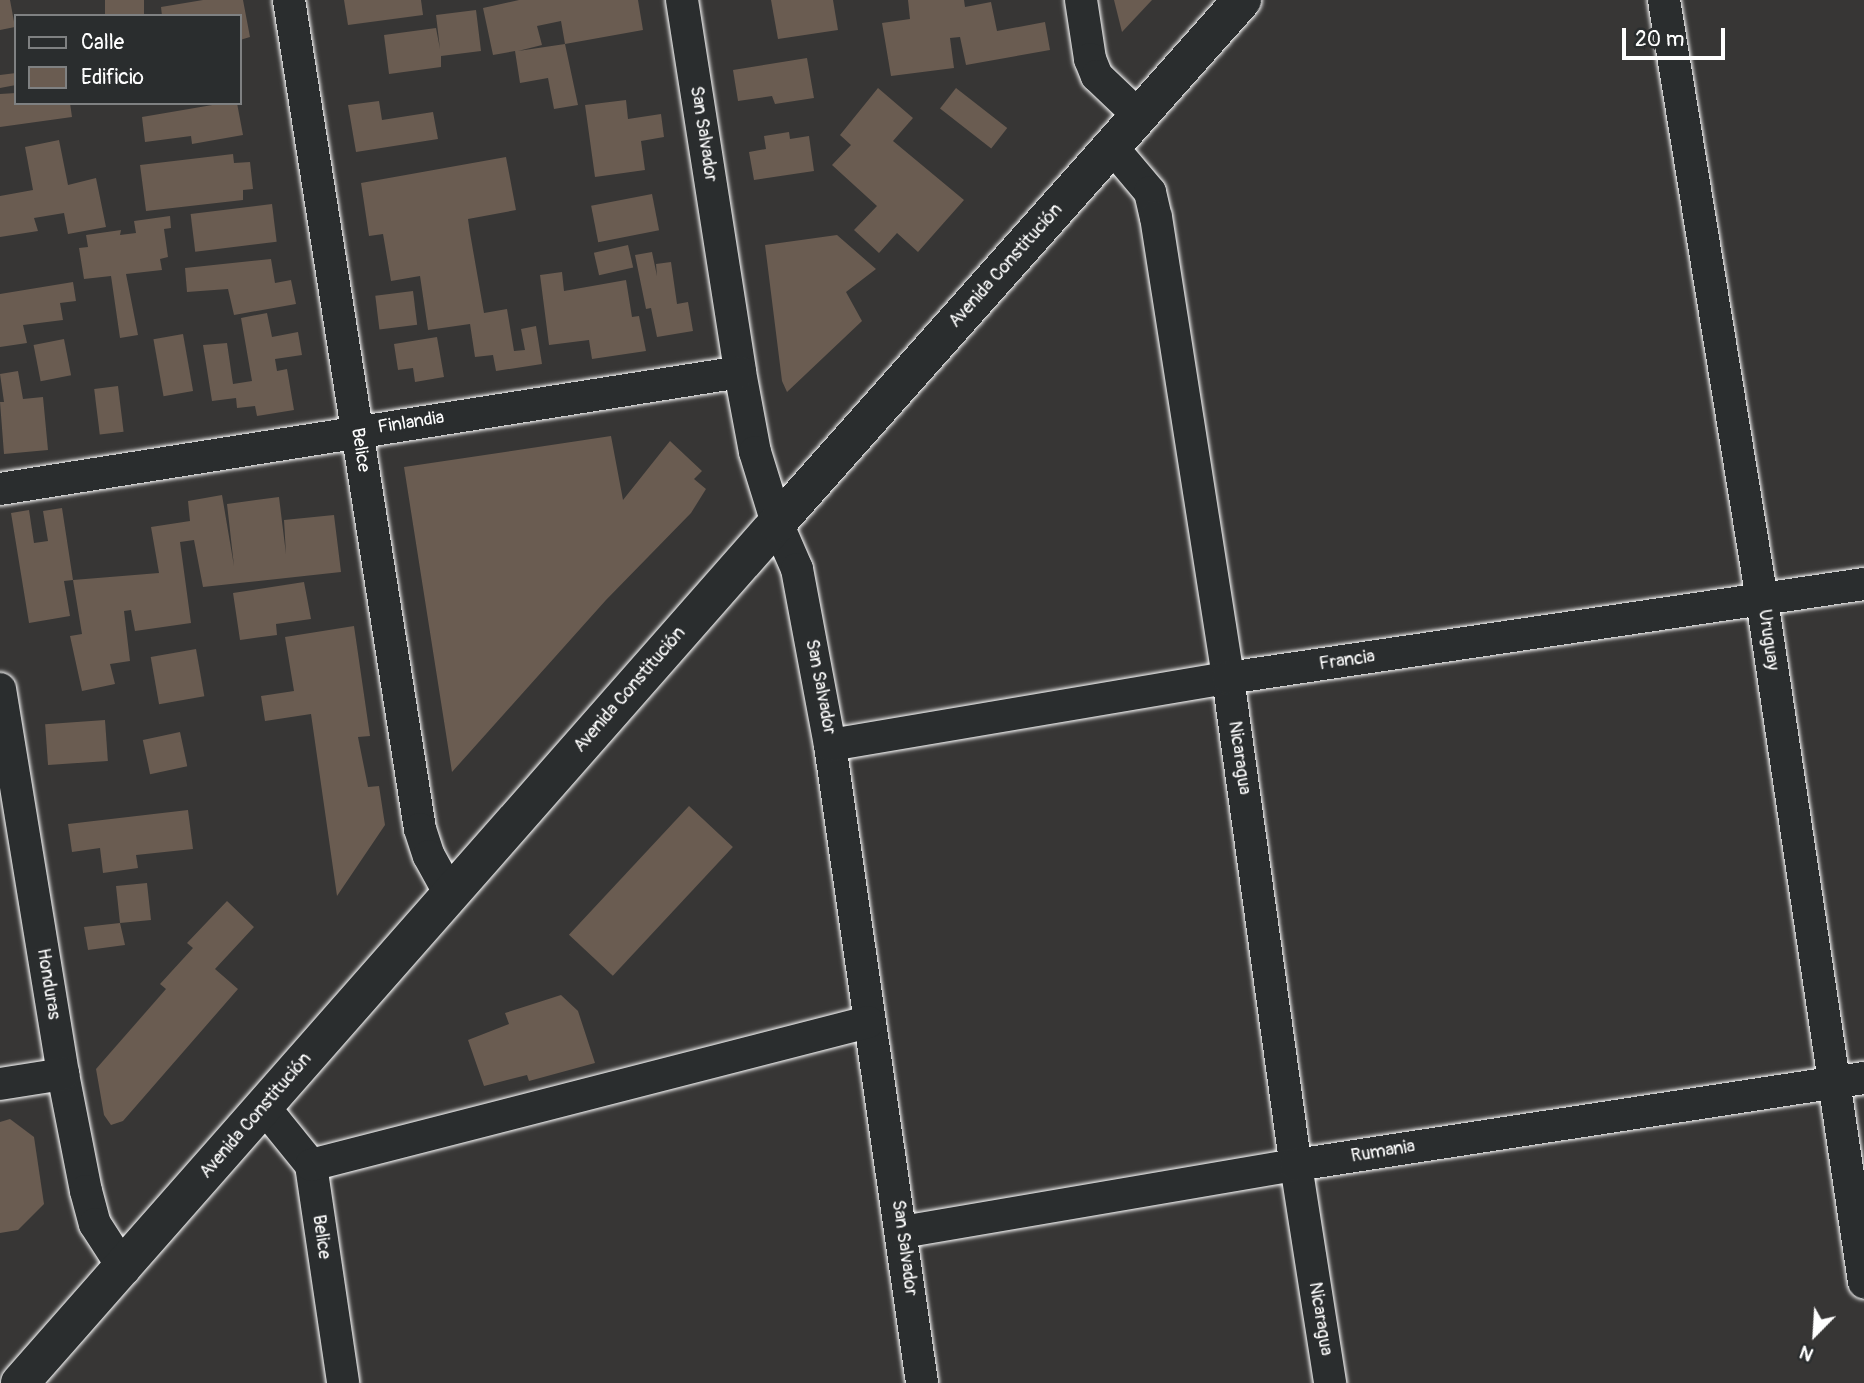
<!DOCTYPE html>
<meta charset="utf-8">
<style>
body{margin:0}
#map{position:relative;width:1864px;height:1383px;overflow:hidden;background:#373635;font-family:Pangolin,sans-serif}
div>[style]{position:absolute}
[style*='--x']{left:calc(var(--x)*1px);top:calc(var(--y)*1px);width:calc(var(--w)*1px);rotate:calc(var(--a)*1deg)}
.building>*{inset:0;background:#6a5c51;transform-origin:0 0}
.roads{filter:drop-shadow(0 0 2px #fff) drop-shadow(0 0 2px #fff)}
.street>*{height:32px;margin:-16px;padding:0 16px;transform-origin:16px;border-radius:16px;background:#2a2d2e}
.secondary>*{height:38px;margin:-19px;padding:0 19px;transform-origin:19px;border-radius:19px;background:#2a2d2e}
span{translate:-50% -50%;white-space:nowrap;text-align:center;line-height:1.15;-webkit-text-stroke:5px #2a2d2e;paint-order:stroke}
.street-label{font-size:18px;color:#fff}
.legend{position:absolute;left:14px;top:14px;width:228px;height:91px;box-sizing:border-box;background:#2a2d2e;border:2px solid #7f8182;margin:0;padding:9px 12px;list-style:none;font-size:21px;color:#fff}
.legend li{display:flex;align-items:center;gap:14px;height:35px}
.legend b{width:35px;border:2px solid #7f8182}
.north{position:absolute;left:1780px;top:1299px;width:70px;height:70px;-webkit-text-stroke:5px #2a2d2e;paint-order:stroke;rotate:204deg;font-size:19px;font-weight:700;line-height:28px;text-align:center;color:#fff}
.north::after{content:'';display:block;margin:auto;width:24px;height:32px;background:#fff;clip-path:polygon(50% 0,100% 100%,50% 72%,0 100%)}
.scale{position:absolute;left:1622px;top:28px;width:103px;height:32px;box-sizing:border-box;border:4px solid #fff;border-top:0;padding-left:9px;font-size:21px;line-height:24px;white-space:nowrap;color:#fff;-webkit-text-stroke:5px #2a2d2e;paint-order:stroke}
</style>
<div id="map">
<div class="building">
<div style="clip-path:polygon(0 0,10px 0,15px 27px,0 30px)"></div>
<div style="left:105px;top:0;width:39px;height:16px"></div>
<div style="clip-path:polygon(203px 0,243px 0,250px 37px,240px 40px,240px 16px,162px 16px,161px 7px)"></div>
<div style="clip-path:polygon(344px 0,421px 0,423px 15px,348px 25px)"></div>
<div style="clip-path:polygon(519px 0,638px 0,643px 30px,565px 44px,561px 21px,537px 26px,542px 45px,518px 51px,565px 44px,578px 105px,554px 109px,548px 78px,520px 83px,515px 51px,493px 55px,483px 8px)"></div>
<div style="clip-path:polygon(771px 0,833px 0,838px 30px,778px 39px)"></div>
<div style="clip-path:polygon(908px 0,964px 0,965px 7px,991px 2px,997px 31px,1045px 22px,1050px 50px,966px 65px,960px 37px,950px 38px,954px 68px,891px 76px,882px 23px,910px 19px)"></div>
<div style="clip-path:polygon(1114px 0,1152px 0,1122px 32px)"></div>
<div style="clip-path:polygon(476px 10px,481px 51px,441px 56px,441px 67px,389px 74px,384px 35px,436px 28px,440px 49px,436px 15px)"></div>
<div style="clip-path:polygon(807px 58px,814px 98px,775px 104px,772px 96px,738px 101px,733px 70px)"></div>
<div style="clip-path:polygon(16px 73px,16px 85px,0 88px,0 75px)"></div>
<div style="clip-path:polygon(878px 88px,913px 118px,893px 141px,964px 200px,918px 252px,897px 233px,879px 253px,854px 230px,877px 206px,832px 165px,851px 145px,840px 135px)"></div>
<div style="left:956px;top:88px;width:65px;height:26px;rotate:38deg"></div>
<div style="clip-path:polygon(16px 93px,16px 103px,70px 103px,72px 117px,0 127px,0 94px)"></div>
<div style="clip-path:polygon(626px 100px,628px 119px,661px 114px,664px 137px,641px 141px,645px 170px,595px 177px,585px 105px)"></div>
<div style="clip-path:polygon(379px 101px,382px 120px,433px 112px,438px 139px,356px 152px,348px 105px)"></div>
<div style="clip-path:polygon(224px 103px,237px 103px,243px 135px,192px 144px,191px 136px,145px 142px,142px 117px)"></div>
<div style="clip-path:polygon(789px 132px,790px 139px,809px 136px,814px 171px,754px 180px,749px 152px,766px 149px,764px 136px)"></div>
<div style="clip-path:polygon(59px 140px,68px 185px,96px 178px,106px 227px,68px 234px,64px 213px,34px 218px,38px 231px,0 237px,0 196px,33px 190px,25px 147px)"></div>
<div style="clip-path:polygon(233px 154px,234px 163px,250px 162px,253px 189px,243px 190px,243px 200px,146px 211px,140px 165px)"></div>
<div style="clip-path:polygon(506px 157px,516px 210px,468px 219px,470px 233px,484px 313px,507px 309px,514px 351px,525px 350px,521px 329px,536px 326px,542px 364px,496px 371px,493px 355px,475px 357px,470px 324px,428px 330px,420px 276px,391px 281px,383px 234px,369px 236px,361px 183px)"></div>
<div style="left:652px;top:194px;width:37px;height:62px;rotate:79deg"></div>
<div style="left:272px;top:204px;width:38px;height:82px;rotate:83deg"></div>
<div style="clip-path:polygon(170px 216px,171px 228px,164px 229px,168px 257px,160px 259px,162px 270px,126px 274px,138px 335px,120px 338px,111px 276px,84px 279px,79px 248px,88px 247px,86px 235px,121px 230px,120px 235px,136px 233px,134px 221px)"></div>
<div style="clip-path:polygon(837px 235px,876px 269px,846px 292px,862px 321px,787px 392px,782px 381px,765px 245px)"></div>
<div style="left:628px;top:245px;width:23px;height:35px;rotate:77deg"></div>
<div style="clip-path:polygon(652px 252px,657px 276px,656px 264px,671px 262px,677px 304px,688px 302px,693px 331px,657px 337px,651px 308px,646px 309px,635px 255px)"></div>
<div style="clip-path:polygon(271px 259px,275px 283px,291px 280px,296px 304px,234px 315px,228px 289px,187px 292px,185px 268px)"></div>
<div style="clip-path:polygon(562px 272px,564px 291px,626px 280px,632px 317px,639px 316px,646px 351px,592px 359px,589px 340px,549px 345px,540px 275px)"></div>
<div style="clip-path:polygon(73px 282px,76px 301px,60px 303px,63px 320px,23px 325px,27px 343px,0 347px,0 294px)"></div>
<div style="left:413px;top:291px;width:34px;height:38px;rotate:83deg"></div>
<div style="clip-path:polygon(267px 313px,272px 337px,298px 332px,302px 355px,275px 359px,277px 371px,287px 369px,294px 410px,257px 416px,255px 406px,237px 408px,236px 398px,212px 401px,203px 345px,227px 343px,233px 384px,252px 381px,241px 318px)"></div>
<div style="left:183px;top:334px;width:58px;height:30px;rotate:80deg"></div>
<div style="clip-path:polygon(437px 337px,444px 377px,415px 382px,413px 368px,398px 370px,394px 344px)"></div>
<div style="left:64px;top:339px;width:37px;height:31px;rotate:79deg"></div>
<div style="clip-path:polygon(18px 371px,23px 399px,43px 397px,48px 450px,4px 454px,0 402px,4px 402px,0 374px)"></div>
<div style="left:118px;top:386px;width:46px;height:24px;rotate:83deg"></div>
<div style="clip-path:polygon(611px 436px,623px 500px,670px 441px,702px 471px,694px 479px,706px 489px,691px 513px,606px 600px,452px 772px,404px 467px)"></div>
<div style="clip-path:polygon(222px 495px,234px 566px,227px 504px,279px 497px,286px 554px,284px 520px,334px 515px,341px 572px,203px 587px,194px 540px,180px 542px,191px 623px,135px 631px,131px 610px,124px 611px,130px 661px,110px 664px,115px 684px,82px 691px,70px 636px,82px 634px,73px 580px,159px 573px,151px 527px,190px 521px,188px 501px)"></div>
<div style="clip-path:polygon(62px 508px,73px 580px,64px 581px,70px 616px,29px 623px,11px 513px,29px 510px,34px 543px,48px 541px,43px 511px)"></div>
<div style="clip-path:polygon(304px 582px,311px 619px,276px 624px,277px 635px,240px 640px,233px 593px)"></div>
<div style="clip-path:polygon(354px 626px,370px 736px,358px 737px,368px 787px,379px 786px,385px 825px,337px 896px,311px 714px,265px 721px,261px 696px,294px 691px,285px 637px)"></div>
<div style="left:196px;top:649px;width:48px;height:46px;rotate:80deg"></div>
<div style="left:105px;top:720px;width:41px;height:60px;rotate:86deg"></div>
<div style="left:180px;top:732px;width:35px;height:38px;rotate:78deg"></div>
<div style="left:689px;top:806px;width:60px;height:176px;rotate:43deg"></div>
<div style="clip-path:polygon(188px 810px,193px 849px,136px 855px,138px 868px,103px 873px,100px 848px,72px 852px,68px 824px)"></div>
<div style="clip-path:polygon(147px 883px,151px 920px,120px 923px,125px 945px,88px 950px,84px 927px,120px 923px,116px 886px)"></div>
<div style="clip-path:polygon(227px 901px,254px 927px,215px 969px,238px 989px,123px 1121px,111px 1125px,104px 1115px,96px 1069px,166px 989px,160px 984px,193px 948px,187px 943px)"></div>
<div style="clip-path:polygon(561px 995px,578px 1011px,595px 1063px,529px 1081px,527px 1075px,484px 1086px,468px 1040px,509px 1024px,505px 1013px)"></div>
<div style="clip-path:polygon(10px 1119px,34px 1137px,44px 1204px,18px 1230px,0 1233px,0 1122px)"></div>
</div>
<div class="roads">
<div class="street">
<div style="--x:289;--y:0;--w:839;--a:81.02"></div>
<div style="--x:420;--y:829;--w:28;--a:72"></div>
<div style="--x:429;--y:856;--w:43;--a:61.1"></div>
<div style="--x:682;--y:0;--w:376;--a:81.1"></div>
<div style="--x:740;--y:372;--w:81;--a:79.4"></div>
<div style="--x:755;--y:452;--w:74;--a:72.8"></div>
<div style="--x:777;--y:523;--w:50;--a:66.5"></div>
<div style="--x:797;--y:569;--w:179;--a:79.4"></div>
<div style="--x:830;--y:745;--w:645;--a:81.79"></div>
<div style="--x:1081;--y:0;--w:60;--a:81.3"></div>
<div style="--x:1090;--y:59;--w:18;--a:68"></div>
<div style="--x:1097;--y:76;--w:58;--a:43.6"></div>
<div style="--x:1664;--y:0;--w:608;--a:80.72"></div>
<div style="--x:1762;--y:600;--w:690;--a:81.49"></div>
<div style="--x:1112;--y:147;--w:59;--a:49.8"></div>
<div style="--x:1150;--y:192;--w:26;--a:77"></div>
<div style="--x:1156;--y:217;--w:467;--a:81.1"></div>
<div style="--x:1228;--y:678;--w:492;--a:82.1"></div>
<div style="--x:1296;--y:1165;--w:221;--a:81.1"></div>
<div style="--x:0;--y:489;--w:749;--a:-8.98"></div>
<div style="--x:0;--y:689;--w:390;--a:80.7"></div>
<div style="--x:63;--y:1074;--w:119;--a:78.9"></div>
<div style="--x:86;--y:1191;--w:34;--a:75"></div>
<div style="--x:95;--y:1224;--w:54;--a:57.2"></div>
<div style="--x:830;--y:745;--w:404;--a:-9.6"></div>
<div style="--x:1228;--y:678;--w:643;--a:-8.41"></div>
<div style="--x:0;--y:1084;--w:64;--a:-9"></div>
<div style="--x:264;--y:1107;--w:75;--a:51"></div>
<div style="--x:311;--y:1165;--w:220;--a:81.6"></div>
<div style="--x:311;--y:1165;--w:575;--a:-14.4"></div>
<div style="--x:902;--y:1232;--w:400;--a:-9.7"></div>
<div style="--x:1296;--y:1165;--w:575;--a:-8.71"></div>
</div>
<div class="secondary">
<div style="--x:20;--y:1383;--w:1146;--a:-48.64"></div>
<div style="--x:777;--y:523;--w:700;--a:-48.36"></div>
</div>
</div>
<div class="street-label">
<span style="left:703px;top:134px;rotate:81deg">San Salvador</span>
<span style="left:1006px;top:266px;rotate:-48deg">Avenida Constitución</span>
<span style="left:411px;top:423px;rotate:-9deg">Finlandia</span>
<span style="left:360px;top:450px;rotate:81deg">Belice</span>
<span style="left:1768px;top:640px;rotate:82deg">Uruguay</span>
<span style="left:1347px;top:661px;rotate:-8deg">Francia</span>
<span style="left:820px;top:687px;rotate:79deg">San Salvador</span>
<span style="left:630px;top:690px;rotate:-49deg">Avenida Constitución</span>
<span style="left:1239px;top:758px;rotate:82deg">Nicaragua</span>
<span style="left:48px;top:984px;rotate:81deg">Honduras</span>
<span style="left:256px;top:1116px;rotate:-49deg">Avenida Constitución</span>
<span style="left:1383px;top:1152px;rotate:-9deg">Rumania</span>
<span style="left:321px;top:1237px;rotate:82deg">Belice</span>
<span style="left:904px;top:1248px;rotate:82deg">San Salvador</span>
<span style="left:1320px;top:1319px;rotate:81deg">Nicaragua</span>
</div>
<ul class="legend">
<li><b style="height:9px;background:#2a2d2e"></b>Calle</li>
<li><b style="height:19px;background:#6a5c51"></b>Edificio</li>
</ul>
<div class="north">N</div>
<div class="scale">20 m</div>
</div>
